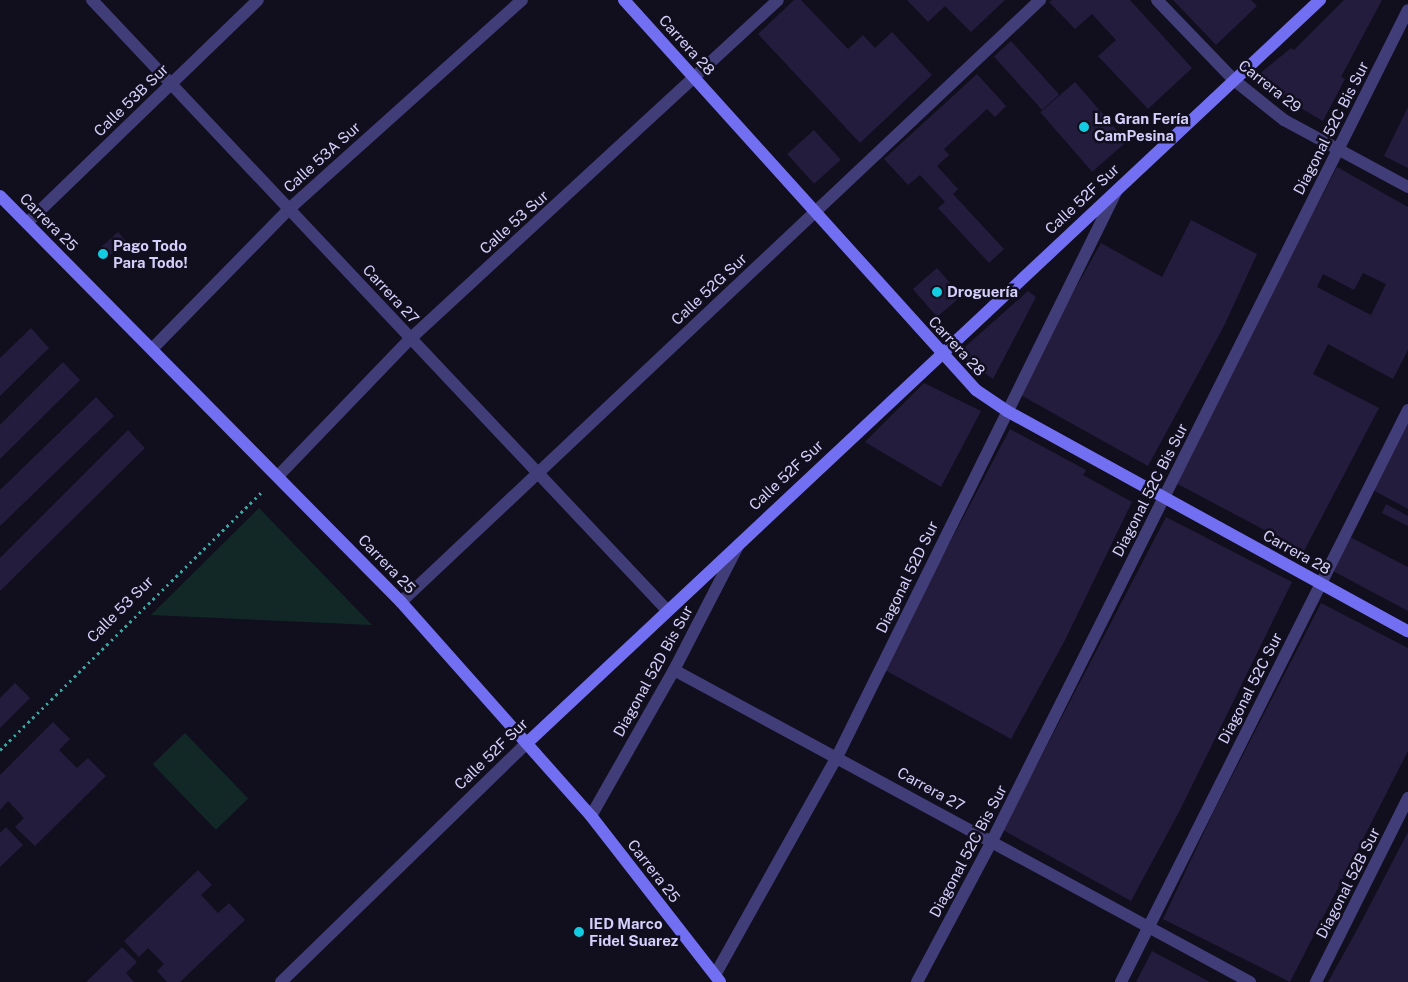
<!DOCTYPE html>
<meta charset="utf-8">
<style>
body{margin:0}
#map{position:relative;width:1408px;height:982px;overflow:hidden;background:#110e1e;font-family:"Public Sans",sans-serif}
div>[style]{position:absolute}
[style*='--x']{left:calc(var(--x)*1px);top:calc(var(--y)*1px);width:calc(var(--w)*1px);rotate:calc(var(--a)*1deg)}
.green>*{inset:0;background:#122827;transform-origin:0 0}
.building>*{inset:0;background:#231c3d;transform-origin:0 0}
.path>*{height:3px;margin-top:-1.5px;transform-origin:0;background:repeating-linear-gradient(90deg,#38a6a1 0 2.5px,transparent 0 6.5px)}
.street>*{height:12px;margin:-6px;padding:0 6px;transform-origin:6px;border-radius:6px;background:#403d79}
.secondary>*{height:12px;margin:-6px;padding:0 6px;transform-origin:6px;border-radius:6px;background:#736ff2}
.dots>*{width:14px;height:14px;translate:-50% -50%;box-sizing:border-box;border:2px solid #110e1e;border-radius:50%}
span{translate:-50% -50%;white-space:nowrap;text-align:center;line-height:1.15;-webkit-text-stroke:5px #110e1e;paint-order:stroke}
.street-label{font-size:15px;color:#d5d0fb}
.poi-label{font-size:15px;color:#d5d0fb;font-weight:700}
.left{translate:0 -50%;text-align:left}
</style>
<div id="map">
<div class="green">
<div style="clip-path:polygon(259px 508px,372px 625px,151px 615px)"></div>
<div style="left:185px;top:733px;width:91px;height:45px;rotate:46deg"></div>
</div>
<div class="building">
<div style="clip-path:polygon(794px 0,801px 0,848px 49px,863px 35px,875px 48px,892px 32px,932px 75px,860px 143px,758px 34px)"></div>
<div style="clip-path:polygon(907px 0,1005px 0,971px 32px,945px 6px,928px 22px)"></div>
<div style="clip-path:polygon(1052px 0,1130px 0,1192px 68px,1148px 109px,1098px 56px,1116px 40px,1092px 14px,1075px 29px,1049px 2px)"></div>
<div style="clip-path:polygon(1173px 0,1251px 0,1257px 6px,1216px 45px)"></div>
<div style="clip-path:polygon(1344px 0,1382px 0,1341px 77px,1345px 79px,1323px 121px,1252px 80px,1291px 48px,1294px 50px)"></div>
<div style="left:1011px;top:41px;width:72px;height:23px;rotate:48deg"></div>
<div style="clip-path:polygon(977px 74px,1006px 106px,995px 117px,987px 109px,944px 149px,949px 155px,937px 166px,958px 189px,953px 194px,1004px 249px,989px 263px,938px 208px,945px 202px,920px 175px,908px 185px,884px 159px)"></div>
<div style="left:1075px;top:82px;width:79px;height:46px;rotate:49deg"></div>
<div style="clip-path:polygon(1408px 107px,1408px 168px,1384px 156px)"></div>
<div style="left:814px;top:130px;width:40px;height:36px;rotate:48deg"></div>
<div style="clip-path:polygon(evenodd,1337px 167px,1408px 207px,1408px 350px,1393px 379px,1328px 344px,1313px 374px,1379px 408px,1304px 551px,1174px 482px,1337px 167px,1363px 273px,1386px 284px,1371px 315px,1317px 287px,1323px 274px,1354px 290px,1363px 273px)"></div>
<div style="clip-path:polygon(1191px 220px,1257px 254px,1224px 326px,1148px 466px,1017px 393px,1101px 243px,1162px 277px)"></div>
<div style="left:118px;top:232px;width:12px;height:27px;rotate:48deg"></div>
<div style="left:937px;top:268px;width:37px;height:32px;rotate:49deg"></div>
<div style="clip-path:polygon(1028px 291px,1036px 297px,993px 379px,957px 354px)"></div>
<div style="clip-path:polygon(31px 328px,49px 348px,0 396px,0 358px)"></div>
<div style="clip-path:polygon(63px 362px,80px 380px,0 459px,0 425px)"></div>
<div style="clip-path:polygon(924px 383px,981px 411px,941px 487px,865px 442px)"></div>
<div style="clip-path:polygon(96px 397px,114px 416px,0 526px,0 490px)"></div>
<div style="clip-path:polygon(1408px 423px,1408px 509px,1373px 490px)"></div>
<div style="clip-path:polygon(1010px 429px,1086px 470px,1083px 475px,1132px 502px,1064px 642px,1011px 739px,883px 669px)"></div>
<div style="clip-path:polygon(128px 430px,145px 448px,0 591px,0 558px)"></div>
<div style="clip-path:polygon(1386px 504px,1408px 516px,1408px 526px,1382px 513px)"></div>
<div style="clip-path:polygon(1166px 517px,1292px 582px,1179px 812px,1131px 901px,1003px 830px)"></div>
<div style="clip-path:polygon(1350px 537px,1408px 567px,1408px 611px,1333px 571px)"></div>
<div style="clip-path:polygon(1321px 603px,1408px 648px,1408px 751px,1290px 982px,1163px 919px,1213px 813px)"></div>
<div style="clip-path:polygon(15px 683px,30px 698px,0 728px,0 698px)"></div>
<div style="clip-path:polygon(53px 722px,70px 739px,59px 750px,77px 768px,88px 758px,106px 776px,35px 846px,15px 827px,24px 818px,8px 801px,0 810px,0 775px)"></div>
<div style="clip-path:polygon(6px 827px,23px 845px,0 867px,0 833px)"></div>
<div style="clip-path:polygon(1408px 832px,1408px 982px,1328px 982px,1358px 928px)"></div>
<div style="clip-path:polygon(198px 870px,212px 885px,201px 895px,218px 913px,229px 903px,245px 920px,180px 982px,167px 982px,157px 971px,164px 964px,148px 948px,139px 957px,124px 941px)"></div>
<div style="clip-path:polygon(122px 947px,137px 962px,126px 973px,134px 982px,86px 982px)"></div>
<div style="clip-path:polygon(1152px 951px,1210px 982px,1136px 982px)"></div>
</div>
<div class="path">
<div style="--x:0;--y:750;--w:369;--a:-44.6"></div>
</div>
<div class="street">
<div style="--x:92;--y:0;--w:838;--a:46.69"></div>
<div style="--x:1157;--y:0;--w:111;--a:46.1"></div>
<div style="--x:1234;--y:80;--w:64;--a:38.7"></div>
<div style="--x:1284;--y:120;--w:141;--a:28.4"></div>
<div style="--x:27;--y:223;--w:321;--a:-44"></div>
<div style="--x:153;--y:348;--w:194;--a:-45.6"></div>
<div style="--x:289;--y:209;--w:313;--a:-41.9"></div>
<div style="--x:279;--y:475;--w:189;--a:-46.1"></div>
<div style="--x:410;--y:339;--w:500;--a:-42.65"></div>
<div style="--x:401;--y:602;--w:878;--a:-43.29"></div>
<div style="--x:674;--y:670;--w:655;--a:28.44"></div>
<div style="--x:591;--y:816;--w:168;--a:-60.4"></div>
<div style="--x:674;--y:670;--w:140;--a:-62.7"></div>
<div style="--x:715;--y:975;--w:250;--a:-60.8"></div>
<div style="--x:837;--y:757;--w:630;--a:-63.72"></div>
<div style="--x:281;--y:982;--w:343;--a:-44.2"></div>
<div style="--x:917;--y:982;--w:160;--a:-62"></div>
<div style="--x:992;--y:841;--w:929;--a:-63.41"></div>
<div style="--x:1121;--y:982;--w:640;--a:-63.35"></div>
<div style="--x:1316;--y:982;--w:206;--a:-63.4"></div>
</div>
<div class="secondary">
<div style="--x:624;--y:0;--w:525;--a:47.93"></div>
<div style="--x:976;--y:390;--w:37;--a:34"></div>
<div style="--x:1007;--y:411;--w:457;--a:28.8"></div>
<div style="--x:0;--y:196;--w:571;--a:45.35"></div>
<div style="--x:401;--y:602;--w:286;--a:48.4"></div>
<div style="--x:591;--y:816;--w:210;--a:52.1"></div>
<div style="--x:527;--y:743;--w:1087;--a:-43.14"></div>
</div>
<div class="dots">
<div style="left:1084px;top:127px;background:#14cce2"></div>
<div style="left:103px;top:254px;background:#14cce2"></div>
<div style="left:937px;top:292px;background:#14cce2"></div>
<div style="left:579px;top:932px;background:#14cce2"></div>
</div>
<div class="street-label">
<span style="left:687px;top:45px;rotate:48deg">Carrera 28</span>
<span style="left:1270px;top:86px;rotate:38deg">Carrera 29</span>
<span style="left:131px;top:100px;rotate:-44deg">Calle 53B Sur</span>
<span style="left:1331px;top:128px;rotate:-63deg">Diagonal 52C Bis Sur</span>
<span style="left:322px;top:157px;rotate:-42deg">Calle 53A Sur</span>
<span style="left:1082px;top:199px;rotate:-43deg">Calle 52F Sur</span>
<span style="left:49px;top:222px;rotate:45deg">Carrera 25</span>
<span style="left:514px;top:222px;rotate:-42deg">Calle 53 Sur</span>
<span style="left:709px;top:289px;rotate:-43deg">Calle 52G Sur</span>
<span style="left:391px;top:294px;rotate:47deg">Carrera 27</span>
<span style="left:957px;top:346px;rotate:47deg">Carrera 28</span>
<span style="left:786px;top:475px;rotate:-43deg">Calle 52F Sur</span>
<span style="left:1150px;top:490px;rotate:-63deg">Diagonal 52C Bis Sur</span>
<span style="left:1297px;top:552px;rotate:29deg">Carrera 28</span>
<span style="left:387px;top:564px;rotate:46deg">Carrera 25</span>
<span style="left:907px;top:577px;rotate:-64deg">Diagonal 52D Sur</span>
<span style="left:120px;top:609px;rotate:-45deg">Calle 53 Sur</span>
<span style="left:653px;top:671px;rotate:-61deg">Diagonal 52D Bis Sur</span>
<span style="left:1250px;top:688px;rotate:-63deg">Diagonal 52C Sur</span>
<span style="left:491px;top:754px;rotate:-44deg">Calle 52F Sur</span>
<span style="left:931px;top:789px;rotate:29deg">Carrera 27</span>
<span style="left:968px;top:851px;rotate:-62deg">Diagonal 52C Bis Sur</span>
<span style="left:654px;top:871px;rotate:52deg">Carrera 25</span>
<span style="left:1348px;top:883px;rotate:-63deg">Diagonal 52B Sur</span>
</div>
<div class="poi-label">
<span class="left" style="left:1094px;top:127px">La Gran Fería<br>CamPesina</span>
<span class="left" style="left:113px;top:254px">Pago Todo<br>Para Todo!</span>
<span class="left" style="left:947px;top:292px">Droguería</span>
<span class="left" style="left:589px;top:932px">IED Marco<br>Fidel Suarez</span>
</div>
</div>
